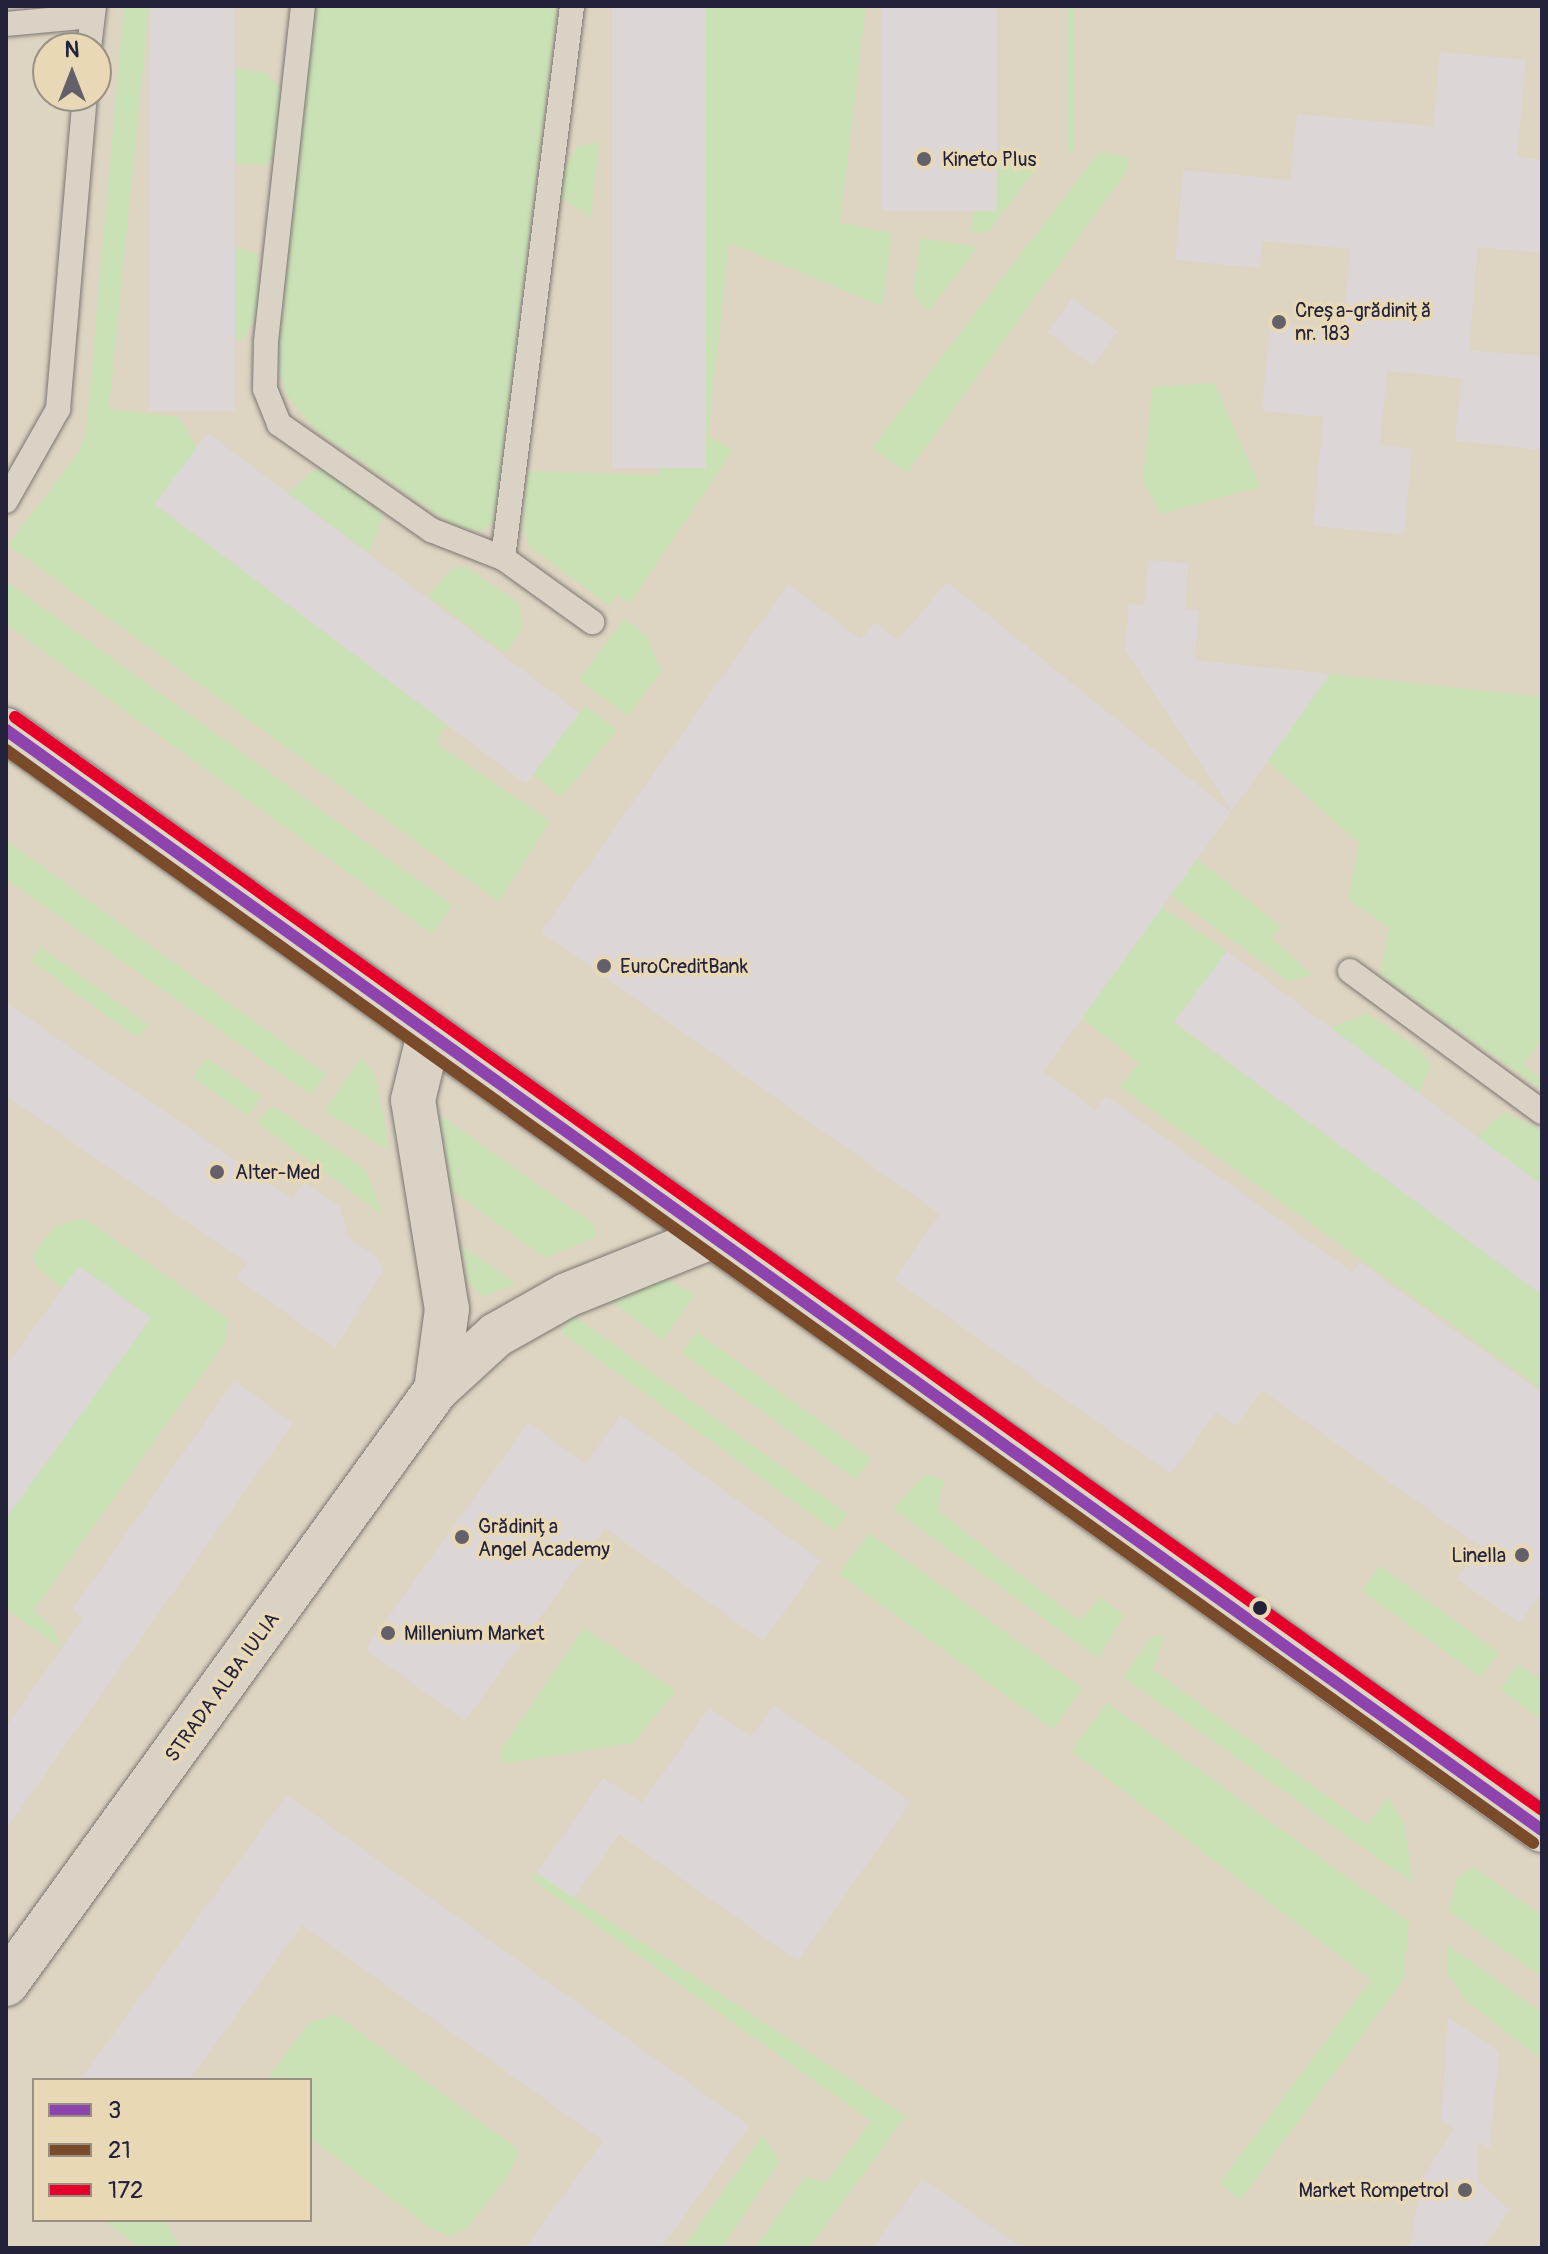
<!DOCTYPE html>
<meta charset="utf-8">
<style>
body{margin:0}
#map{position:relative;width:1548px;height:2254px;overflow:hidden;background:#ddd4c1;font-family:Pangolin,sans-serif}
div>[style]{position:absolute}
[style*='--x']{left:calc(var(--x)*1px);top:calc(var(--y)*1px);width:calc(var(--w)*1px);rotate:calc(var(--a)*1deg)}
.green>*{inset:0;background:#cae1b5;transform-origin:0 0}
.building>*{inset:0;background:#dcd6d7;transform-origin:0 0}
.roads{filter:drop-shadow(0 0 2px #7b7673) drop-shadow(0 0 2px #7b7673)}
.service>*{height:24px;margin:-12px;padding:0 12px;transform-origin:12px;border-radius:12px;background:#d9d2c5}
.minor>*{height:44px;margin:-22px;padding:0 22px;transform-origin:22px;border-radius:22px;background:#d9d2c5}
.primary>*{height:44px;margin:-22px;padding:0 22px;transform-origin:22px;border-radius:22px;background:#dcd4c5}
.bus-1>*{height:12px;margin:-6px;padding:0 6px;transform-origin:6px;border-radius:6px;background:#8e44ad}
.bus-2>*{height:12px;margin:-6px;padding:0 6px;transform-origin:6px;border-radius:6px;background:#7a4b2a}
.bus-3>*{height:12px;margin:-6px;padding:0 6px;transform-origin:6px;border-radius:6px;background:#e4002b}
.dots>*{width:22px;height:22px;translate:-50% -50%;box-sizing:border-box;border:4px solid #e9d8b5;border-radius:50%}
span{translate:-50% -50%;white-space:nowrap;text-align:center;line-height:1.15;-webkit-text-stroke:7px #e9d8b5;paint-order:stroke}
.poi-label{font-size:20px;color:#22223b}
.left{translate:0 -50%;text-align:left}
.right{translate:-100% -50%;text-align:right}
.street-label{font-size:20px;color:#22223b}
.frame{position:absolute;inset:0;border:8px solid #22223b;pointer-events:none}
.legend{position:absolute;left:32px;top:2078px;width:280px;height:144px;box-sizing:border-box;background:#e9d8b5;border:2px solid #998f84;margin:0;padding:10px 14px;list-style:none;font-size:24px;color:#22223b}
.legend li{display:flex;align-items:center;gap:16px;height:40px}
.legend b{width:40px;border:2px solid #998f84}
.north{position:absolute;left:32px;top:32px;width:80px;height:80px;box-sizing:border-box;background:#e9d8b5;border:2px solid #998f84;border-radius:50%;rotate:0deg;font-size:22px;font-weight:700;line-height:32px;text-align:center;color:#22223b}
.north::after{content:'';display:block;margin:auto;width:28px;height:36px;background:#63606a;clip-path:polygon(50% 0,100% 100%,50% 72%,0 100%)}
</style>
<div id="map">
<div class="green">
<div style="clip-path:polygon(124px 6px,149px 6px,109px 409px,179px 417px,197px 447px,155px 505px,448px 722px,436px 743px,550px 821px,499px 902px,8px 545px,79px 452px,86px 430px)"></div>
<div style="clip-path:polygon(315px 6px,557px 6px,494px 522px,480px 532px,451px 524px,316px 430px,287px 396px,277px 364px)"></div>
<div style="clip-path:polygon(706px 6px,866px 6px,840px 223px,892px 233px,882px 306px,729px 243px,708px 436px,733px 450px,630px 603px,617px 595px,610px 606px,530px 547px,522px 529px,528px 471px,659px 475px)"></div>
<div style="left:1067px;top:6px;width:7px;height:146px"></div>
<div style="clip-path:polygon(229px 67px,265px 73px,280px 88px,276px 151px,266px 165px,220px 163px)"></div>
<div style="clip-path:polygon(599px 142px,591px 218px,562px 198px,564px 170px,576px 147px)"></div>
<div style="clip-path:polygon(1099px 152px,1129px 157px,1127px 171px,907px 473px,872px 448px)"></div>
<div style="clip-path:polygon(994px 160px,1043px 160px,987px 233px,970px 232px,974px 209px,986px 208px)"></div>
<div style="clip-path:polygon(921px 238px,978px 247px,928px 312px,913px 293px)"></div>
<div style="clip-path:polygon(212px 239px,257px 254px,259px 308px,244px 340px,202px 337px)"></div>
<div style="clip-path:polygon(1214px 383px,1260px 487px,1160px 514px,1143px 481px,1152px 387px)"></div>
<div style="clip-path:polygon(325px 470px,384px 515px,369px 553px,288px 493px,313px 471px)"></div>
<div style="clip-path:polygon(466px 567px,520px 604px,522px 630px,505px 653px,428px 596px,452px 568px)"></div>
<div style="left:6px;top:581px;width:552px;height:35px;rotate:36deg"></div>
<div style="clip-path:polygon(624px 619px,647px 636px,661px 671px,628px 716px,579px 680px)"></div>
<div style="clip-path:polygon(1330px 674px,1542px 697px,1542px 1039px,1523px 1065px,1542px 1078px,1542px 1090px,1380px 975px,1389px 928px,1348px 899px,1359px 843px,1267px 761px)"></div>
<div style="left:586px;top:705px;width:40px;height:87px;rotate:40deg"></div>
<div style="clip-path:polygon(6px 840px,326px 1074px,311px 1095px,6px 879px)"></div>
<div style="clip-path:polygon(1196px 858px,1282px 927px,1272px 939px,1312px 974px,1289px 982px,1169px 894px)"></div>
<div style="clip-path:polygon(1162px 907px,1227px 951px,1175px 1023px,1542px 1295px,1542px 1389px,1120px 1087px,1139px 1063px,1080px 1017px)"></div>
<div style="left:41px;top:947px;width:132px;height:17px;rotate:36deg"></div>
<div style="clip-path:polygon(1367px 1013px,1423px 1052px,1431px 1066px,1418px 1094px,1330px 1028px)"></div>
<div style="left:207px;top:1058px;width:67px;height:24px;rotate:35deg"></div>
<div style="clip-path:polygon(361px 1058px,375px 1075px,390px 1151px,324px 1111px)"></div>
<div style="clip-path:polygon(272px 1105px,365px 1169px,383px 1215px,257px 1123px)"></div>
<div style="clip-path:polygon(1505px 1112px,1542px 1130px,1542px 1185px,1476px 1137px)"></div>
<div style="clip-path:polygon(440px 1115px,595px 1225px,595px 1238px,545px 1258px,452px 1191px)"></div>
<div style="clip-path:polygon(84px 1218px,227px 1318px,227px 1328px,226px 1341px,33px 1611px,52px 1626px,62px 1649px,6px 1609px,6px 1518px,151px 1318px,79px 1266px,63px 1289px,37px 1268px,34px 1253px,56px 1225px)"></div>
<div style="clip-path:polygon(461px 1245px,516px 1284px,483px 1297px,469px 1283px)"></div>
<div style="clip-path:polygon(657px 1274px,695px 1294px,663px 1340px,602px 1295px)"></div>
<div style="left:573px;top:1315px;width:339px;height:21px;rotate:36deg"></div>
<div style="left:697px;top:1332px;width:215px;height:26px;rotate:36deg"></div>
<div style="clip-path:polygon(925px 1475px,944px 1479px,938px 1511px,1080px 1621px,1100px 1597px,1124px 1615px,1098px 1658px,893px 1509px)"></div>
<div style="left:869px;top:1533px;width:264px;height:51px;rotate:36deg"></div>
<div style="left:1380px;top:1566px;width:147px;height:31px;rotate:36deg"></div>
<div style="clip-path:polygon(584px 1628px,676px 1691px,633px 1743px,503px 1764px,501px 1749px)"></div>
<div style="clip-path:polygon(1152px 1636px,1164px 1636px,1153px 1670px,1367px 1825px,1388px 1797px,1404px 1823px,1413px 1883px,1123px 1677px)"></div>
<div style="clip-path:polygon(1519px 1664px,1542px 1681px,1542px 1720px,1500px 1690px)"></div>
<div style="clip-path:polygon(1107px 1703px,1409px 1922px,1404px 1979px,1240px 2200px,1220px 2183px,1371px 1980px,1071px 1751px)"></div>
<div style="clip-path:polygon(1474px 1867px,1542px 1916px,1542px 1977px,1448px 1911px,1457px 1878px)"></div>
<div style="clip-path:polygon(537px 1873px,906px 2116px,809px 2248px,755px 2248px,805px 2177px,827px 2182px,871px 2121px,531px 1879px)"></div>
<div style="clip-path:polygon(1448px 1945px,1542px 2013px,1542px 2060px,1463px 1998px,1447px 1972px)"></div>
<div style="clip-path:polygon(335px 2014px,519px 2150px,509px 2175px,467px 2228px,450px 2236px,432px 2229px,310px 2138px,310px 2080px,267px 2080px,308px 2023px)"></div>
<div style="clip-path:polygon(763px 2135px,779px 2162px,722px 2248px,683px 2248px)"></div>
<div style="clip-path:polygon(103px 2220px,165px 2220px,180px 2246px,141px 2248px)"></div>
</div>
<div class="building">
<div style="left:149px;top:6px;width:86px;height:405px"></div>
<div style="left:612px;top:6px;width:94px;height:462px"></div>
<div style="left:882px;top:6px;width:115px;height:205px"></div>
<div style="clip-path:polygon(1440px 52px,1526px 60px,1517px 157px,1542px 160px,1542px 253px,1478px 247px,1469px 350px,1542px 356px,1542px 450px,1455px 441px,1461px 378px,1387px 371px,1380px 445px,1412px 449px,1404px 535px,1313px 526px,1323px 417px,1262px 411px,1270px 322px,1343px 329px,1350px 249px,1262px 241px,1260px 268px,1175px 260px,1183px 170px,1290px 180px,1297px 114px,1433px 126px)"></div>
<div style="left:1072px;top:298px;width:57px;height:42px;rotate:36deg"></div>
<div style="left:208px;top:433px;width:465px;height:89px;rotate:37deg"></div>
<div style="clip-path:polygon(1148px 560px,1189px 563px,1185px 609px,1199px 610px,1195px 660px,1330px 674px,1232px 811px,1125px 649px,1129px 604px,1144px 605px)"></div>
<div style="clip-path:polygon(947px 582px,1231px 812px,1043px 1072px,1096px 1110px,1106px 1096px,1352px 1272px,1359px 1262px,1542px 1393px,1542px 1592px,1520px 1623px,1457px 1579px,1480px 1547px,1262px 1390px,1236px 1426px,1216px 1412px,1171px 1474px,894px 1279px,940px 1214px,541px 932px,788px 584px,861px 640px,874px 622px,898px 640px)"></div>
<div style="clip-path:polygon(1227px 951px,1542px 1185px,1542px 1295px,1174px 1022px)"></div>
<div style="clip-path:polygon(6px 1003px,292px 1199px,304px 1182px,340px 1207px,349px 1238px,377px 1257px,383px 1271px,335px 1348px,236px 1278px,247px 1263px,6px 1096px)"></div>
<div style="clip-path:polygon(79px 1266px,151px 1318px,6px 1518px,6px 1366px)"></div>
<div style="clip-path:polygon(234px 1381px,293px 1423px,6px 1829px,6px 1727px,83px 1618px,72px 1610px)"></div>
<div style="clip-path:polygon(620px 1415px,821px 1561px,763px 1641px,605px 1528px,465px 1721px,365px 1649px,528px 1423px,586px 1464px)"></div>
<div style="clip-path:polygon(774px 1705px,911px 1802px,798px 1961px,619px 1834px,574px 1898px,537px 1873px,603px 1778px,642px 1803px,709px 1708px,751px 1737px)"></div>
<div style="clip-path:polygon(287px 1795px,749px 2126px,661px 2248px,525px 2248px,603px 2141px,302px 1925px,189px 2080px,80px 2080px)"></div>
<div style="clip-path:polygon(1448px 2017px,1499px 2052px,1490px 2148px,1478px 2142px,1478px 2180px,1509px 2210px,1483px 2248px,1410px 2248px,1421px 2181px,1454px 2129px,1441px 2121px)"></div>
<div style="clip-path:polygon(922px 2179px,1023px 2248px,873px 2248px)"></div>
</div>
<div class="roads">
<div class="service">
<div style="--x:303;--y:6;--w:338;--a:96.3"></div>
<div style="--x:266;--y:342;--w:47;--a:91.2"></div>
<div style="--x:265;--y:389;--w:38;--a:68"></div>
<div style="--x:279;--y:424;--w:185;--a:34.9"></div>
<div style="--x:431;--y:530;--w:77;--a:21.3"></div>
<div style="--x:503;--y:558;--w:110;--a:35.7"></div>
<div style="--x:6;--y:24;--w:86;--a:-5.3"></div>
<div style="--x:89;--y:48;--w:42;--a:-83.2"></div>
<div style="--x:6;--y:501;--w:106;--a:-60.5"></div>
<div style="--x:58;--y:409;--w:314;--a:-85.1"></div>
<div style="--x:503;--y:558;--w:556;--a:-82.87"></div>
<div style="--x:1350;--y:971;--w:238;--a:36.3"></div>
</div>
<div class="minor">
<div style="--x:429;--y:1034;--w:68;--a:103.6"></div>
<div style="--x:413;--y:1100;--w:212;--a:80.8"></div>
<div style="--x:447;--y:1309;--w:82;--a:97.7"></div>
<div style="--x:6;--y:1984;--w:733;--a:-54.1"></div>
<div style="--x:436;--y:1390;--w:81;--a:-42.5"></div>
<div style="--x:496;--y:1335;--w:81;--a:-29.4"></div>
<div style="--x:567;--y:1295;--w:155;--a:-21.9"></div>
</div>
<div class="primary">
<div style="--x:6;--y:730;--w:1889;--a:35.61"></div>
</div>
</div>
<div class="bus-1">
<div style="--x:6;--y:730;--w:1889;--a:35.61"></div>
</div>
<div class="bus-2">
<div style="--x:6;--y:750;--w:1878;--a:35.59"></div>
</div>
<div class="bus-3">
<div style="--x:15;--y:717;--w:1878;--a:35.59"></div>
</div>
<div class="dots">
<div style="left:924px;top:159px;background:#63606a"></div>
<div style="left:1279px;top:322px;background:#63606a"></div>
<div style="left:604px;top:966px;background:#63606a"></div>
<div style="left:217px;top:1172px;background:#63606a"></div>
<div style="left:462px;top:1537px;background:#63606a"></div>
<div style="left:1522px;top:1555px;background:#63606a"></div>
<div style="left:1260px;top:1608px;background:#22223b"></div>
<div style="left:388px;top:1633px;background:#63606a"></div>
<div style="left:1465px;top:2190px;background:#63606a"></div>
</div>
<div class="poi-label">
<span class="left" style="left:942px;top:159px">Kineto Plus</span>
<span class="left" style="left:1295px;top:322px">Creșa-grădiniță<br>nr. 183</span>
<span class="left" style="left:620px;top:966px">EuroCreditBank</span>
<span class="left" style="left:235px;top:1172px">Alter-Med</span>
<span class="left" style="left:478px;top:1538px">Grădinița<br>Angel Academy</span>
<span class="right" style="left:1506px;top:1555px">Linella</span>
<span class="left" style="left:404px;top:1633px">Millenium Market</span>
<span class="right" style="left:1449px;top:2190px">Market Rompetrol</span>
</div>
<div class="street-label">
<span style="left:222px;top:1687px;rotate:-54deg">STRADA ALBA IULIA</span>
</div>
<div class="frame"></div>
<ul class="legend">
<li><b style="height:10px;background:#8e44ad"></b>3</li>
<li><b style="height:10px;background:#7a4b2a"></b>21</li>
<li><b style="height:10px;background:#e4002b"></b>172</li>
</ul>
<div class="north">N</div>
</div>
